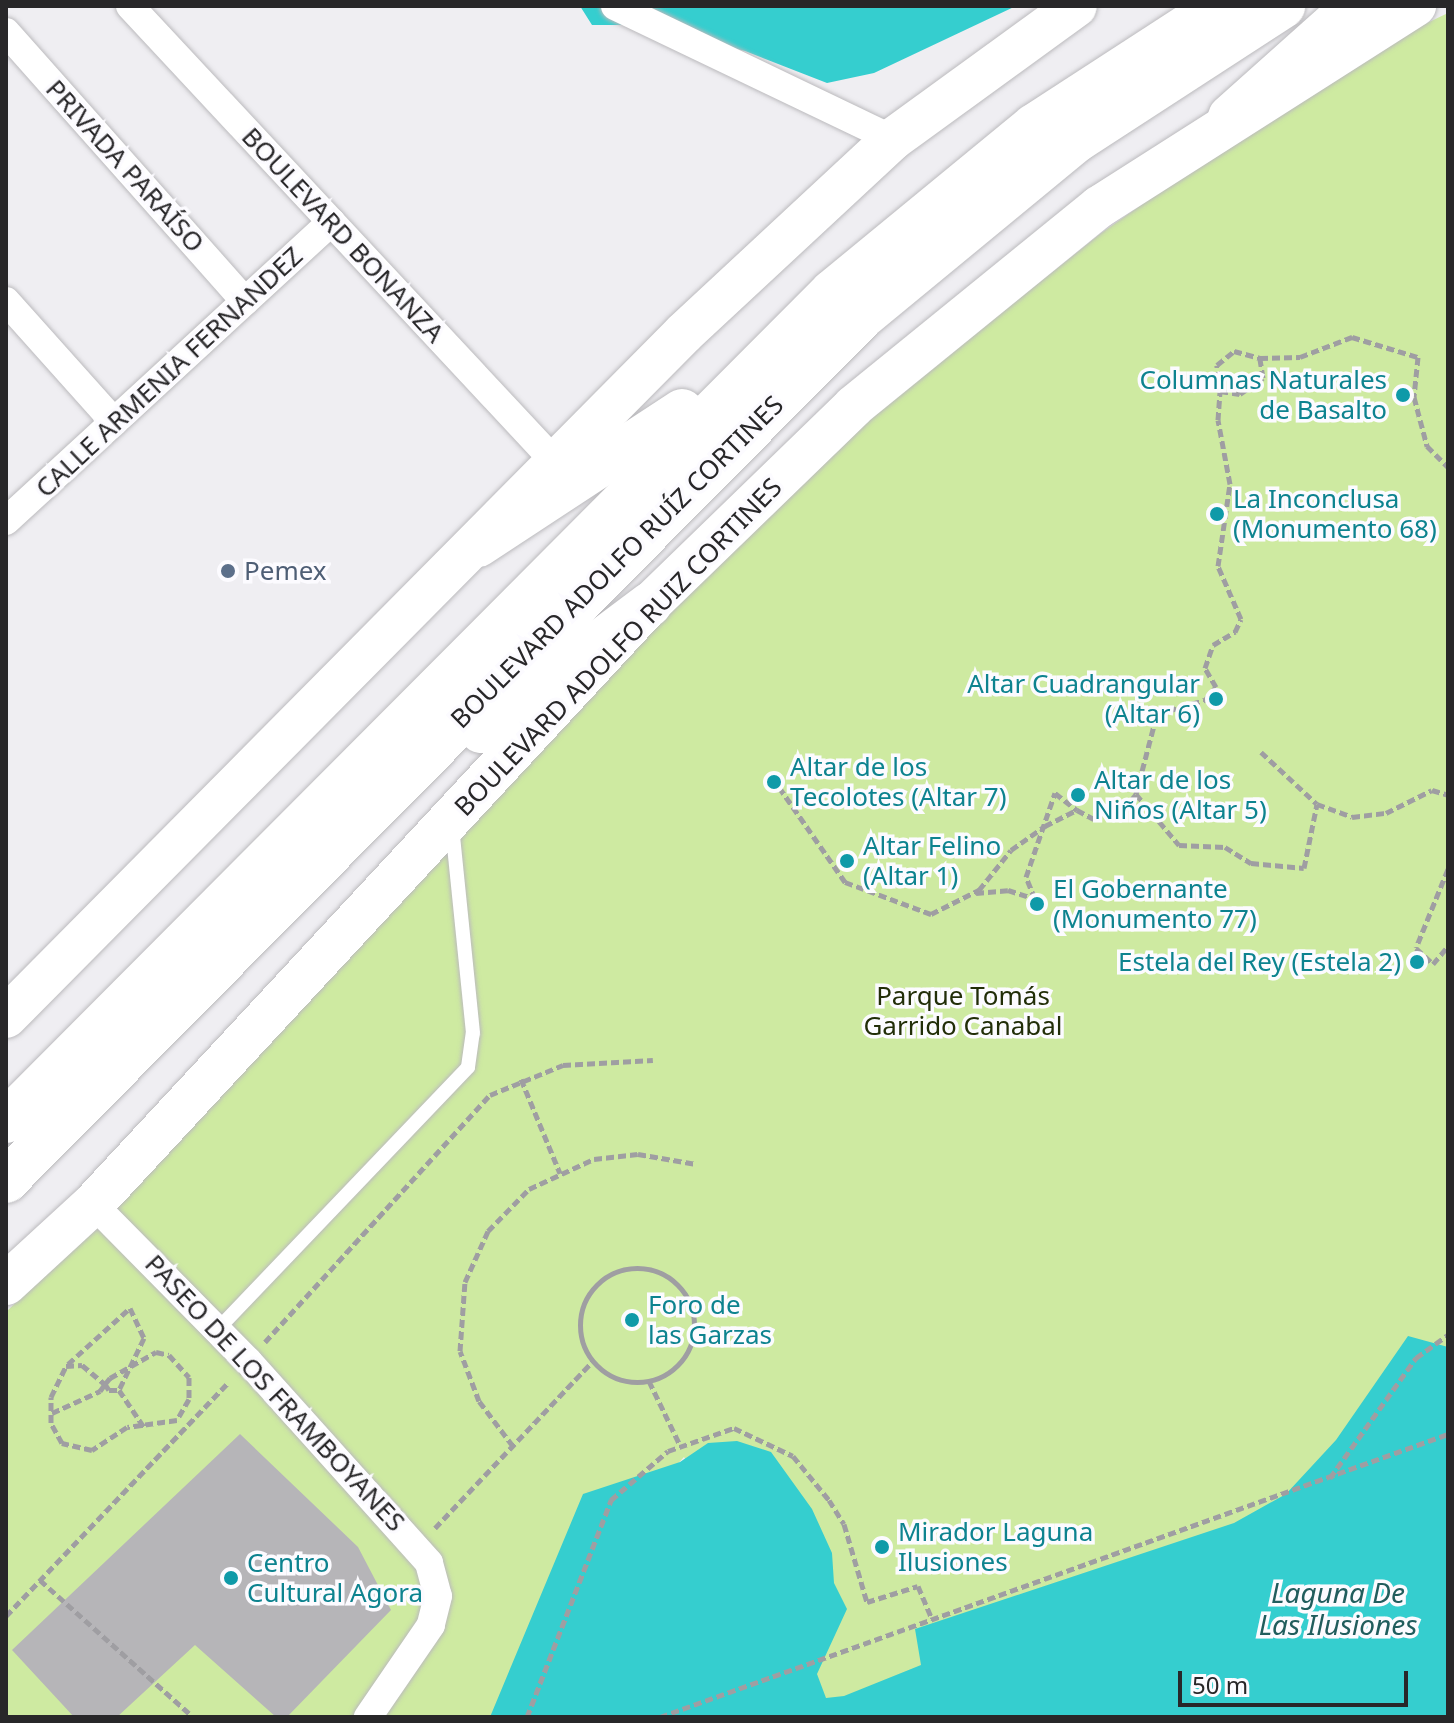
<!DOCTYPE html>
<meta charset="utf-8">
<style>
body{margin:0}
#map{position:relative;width:1454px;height:1723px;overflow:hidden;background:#efeef2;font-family:"Noto Sans",sans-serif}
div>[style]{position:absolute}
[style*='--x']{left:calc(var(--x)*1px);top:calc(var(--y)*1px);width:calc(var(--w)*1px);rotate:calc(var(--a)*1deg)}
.green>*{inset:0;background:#ceeaa1}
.water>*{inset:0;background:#35cecf}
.building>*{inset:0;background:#b6b5b8}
.path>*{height:5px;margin-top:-2.5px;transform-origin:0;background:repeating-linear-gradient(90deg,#9f9ea2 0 8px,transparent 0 12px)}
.path>.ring{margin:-2.5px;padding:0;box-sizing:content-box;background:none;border:5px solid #9f9ea2;border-radius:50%}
.roads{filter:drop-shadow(0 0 2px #bbbabd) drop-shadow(0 0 2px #bbbabd)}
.service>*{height:14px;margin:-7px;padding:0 7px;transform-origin:7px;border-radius:7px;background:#fff}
.minor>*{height:28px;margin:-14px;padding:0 14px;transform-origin:14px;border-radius:14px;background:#fff}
.secondary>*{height:42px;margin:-21px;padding:0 21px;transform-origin:21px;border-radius:21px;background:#fff}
.trunk>*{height:44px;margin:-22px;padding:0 22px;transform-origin:22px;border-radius:22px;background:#fff}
.dots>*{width:22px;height:22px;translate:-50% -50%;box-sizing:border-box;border:4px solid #fcfbff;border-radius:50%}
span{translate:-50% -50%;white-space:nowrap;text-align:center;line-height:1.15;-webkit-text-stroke:7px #fcfbff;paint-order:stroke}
.street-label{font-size:26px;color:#282729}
.culture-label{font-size:26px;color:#0d838f}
.right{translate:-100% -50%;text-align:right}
.left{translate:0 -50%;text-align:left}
.service-label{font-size:26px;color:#4e5e75}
.park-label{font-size:26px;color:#222e08}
.water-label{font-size:28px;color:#215d5d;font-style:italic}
.frame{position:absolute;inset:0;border:8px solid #282729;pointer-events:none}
.scale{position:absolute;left:1178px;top:1671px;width:230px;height:36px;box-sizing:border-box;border:4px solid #282729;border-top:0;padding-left:10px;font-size:24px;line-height:28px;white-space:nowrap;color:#282729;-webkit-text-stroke:6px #fcfbff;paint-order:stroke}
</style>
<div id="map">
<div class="green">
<div style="clip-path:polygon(1448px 13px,1448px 1462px,832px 1713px,684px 1457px,654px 1490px,551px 1717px,6px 1717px,6px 1312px,77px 1244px,471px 800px,862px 424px,1100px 234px,1341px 64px)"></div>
</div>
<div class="water">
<div style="clip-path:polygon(580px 6px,1016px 6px,874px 73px,827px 83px,745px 51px,639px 25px,592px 25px)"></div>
<div style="clip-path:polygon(1408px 1336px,1448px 1347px,1448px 1717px,490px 1717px,583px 1494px,680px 1462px,708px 1443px,737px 1441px,771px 1452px,812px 1509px,832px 1553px,834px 1583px,847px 1609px,817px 1674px,826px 1698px,844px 1696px,921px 1665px,915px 1629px,1234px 1523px,1286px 1494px,1336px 1440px)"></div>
</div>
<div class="building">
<div style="clip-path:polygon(240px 1434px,358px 1547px,391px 1610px,287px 1717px,276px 1717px,195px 1645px,117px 1717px,74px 1717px,12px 1650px)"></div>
</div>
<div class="path">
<div style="--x:1220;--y:391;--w:26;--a:-97"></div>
<div style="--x:1217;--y:365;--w:22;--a:-39"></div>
<div style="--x:1234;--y:351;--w:27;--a:15"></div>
<div style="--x:1261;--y:752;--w:76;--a:42.9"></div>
<div style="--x:779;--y:787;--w:116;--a:55.2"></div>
<div style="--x:845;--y:882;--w:92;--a:20.4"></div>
<div style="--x:931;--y:914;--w:54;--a:-26.6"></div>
<div style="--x:979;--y:890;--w:51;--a:-51.3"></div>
<div style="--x:1011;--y:850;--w:42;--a:-35.2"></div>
<div style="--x:1045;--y:826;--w:36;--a:-27"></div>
<div style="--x:1077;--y:810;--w:19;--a:28"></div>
<div style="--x:1094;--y:819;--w:22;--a:-3"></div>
<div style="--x:1116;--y:818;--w:31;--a:-50"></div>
<div style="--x:1136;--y:794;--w:83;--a:-75.3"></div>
<div style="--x:1157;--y:714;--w:50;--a:-16.3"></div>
<div style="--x:1205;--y:700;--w:17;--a:-50"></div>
<div style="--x:1216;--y:687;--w:22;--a:-120"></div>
<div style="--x:1205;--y:668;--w:24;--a:-71"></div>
<div style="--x:1213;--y:645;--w:26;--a:-31"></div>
<div style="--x:1235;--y:632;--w:14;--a:-65"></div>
<div style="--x:1241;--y:619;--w:58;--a:-113.5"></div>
<div style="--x:1218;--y:566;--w:83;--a:-81.7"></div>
<div style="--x:1230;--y:484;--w:65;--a:-100.6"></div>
<div style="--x:1218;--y:420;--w:29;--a:-86"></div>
<div style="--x:1220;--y:391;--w:20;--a:9"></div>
<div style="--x:1240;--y:394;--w:28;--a:-35"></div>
<div style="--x:1263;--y:378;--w:20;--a:-99"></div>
<div style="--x:1260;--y:358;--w:40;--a:-1.4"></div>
<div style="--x:1300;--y:357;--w:56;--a:-21"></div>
<div style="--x:1352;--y:337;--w:69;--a:16.9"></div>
<div style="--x:1418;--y:357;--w:40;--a:95.7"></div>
<div style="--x:1414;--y:397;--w:51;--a:75.1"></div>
<div style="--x:1427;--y:446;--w:30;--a:45"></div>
<div style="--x:1136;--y:794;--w:67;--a:49.9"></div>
<div style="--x:1179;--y:845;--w:46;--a:2.5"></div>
<div style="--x:1225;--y:847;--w:31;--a:32"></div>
<div style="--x:1251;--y:863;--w:53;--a:5.4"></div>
<div style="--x:1304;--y:868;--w:65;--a:-78.5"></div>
<div style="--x:1317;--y:804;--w:37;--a:20"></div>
<div style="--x:1352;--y:817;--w:34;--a:-7"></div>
<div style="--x:1386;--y:813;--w:51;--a:-26.6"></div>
<div style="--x:1432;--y:790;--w:17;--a:17"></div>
<div style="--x:1448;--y:869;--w:85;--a:112.1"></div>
<div style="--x:1416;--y:948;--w:23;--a:43"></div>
<div style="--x:1433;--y:964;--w:23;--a:-50"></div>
<div style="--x:976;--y:893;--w:32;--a:-5"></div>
<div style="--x:1008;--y:890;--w:28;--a:18"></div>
<div style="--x:1035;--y:899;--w:24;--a:-112"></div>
<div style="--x:1026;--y:877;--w:89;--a:-71"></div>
<div style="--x:1055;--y:793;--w:28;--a:38"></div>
<div style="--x:521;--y:1079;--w:102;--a:67.5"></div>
<div class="ring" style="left:580px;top:1268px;width:109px;height:109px"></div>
<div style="--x:265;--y:1342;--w:334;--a:-47.7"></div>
<div style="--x:490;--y:1095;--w:79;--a:-22.3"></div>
<div style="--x:563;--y:1065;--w:90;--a:-3.2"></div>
<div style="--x:68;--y:1364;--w:84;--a:-42.1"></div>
<div style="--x:130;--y:1308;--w:33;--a:65"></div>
<div style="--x:144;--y:1338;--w:58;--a:115.7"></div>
<div style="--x:119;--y:1390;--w:45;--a:56"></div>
<div style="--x:649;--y:1381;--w:71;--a:64.2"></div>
<div style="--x:52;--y:1413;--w:53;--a:-24.6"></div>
<div style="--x:100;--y:1391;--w:9;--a:-54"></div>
<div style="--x:105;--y:1384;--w:8;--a:-50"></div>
<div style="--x:110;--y:1378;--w:53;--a:-29.5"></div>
<div style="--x:156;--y:1352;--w:13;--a:13"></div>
<div style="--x:169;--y:1355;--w:30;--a:48"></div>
<div style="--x:189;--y:1377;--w:22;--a:90"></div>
<div style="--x:189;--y:1399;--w:24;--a:120"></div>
<div style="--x:177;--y:1420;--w:50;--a:172"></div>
<div style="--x:127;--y:1427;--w:42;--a:146.7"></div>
<div style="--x:92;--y:1450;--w:31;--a:-167"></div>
<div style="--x:62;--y:1443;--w:23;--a:-119"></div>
<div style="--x:51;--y:1423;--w:26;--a:-90"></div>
<div style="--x:51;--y:1397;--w:34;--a:-64"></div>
<div style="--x:66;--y:1366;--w:16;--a:-4"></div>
<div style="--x:82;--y:1365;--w:30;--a:40"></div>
<div style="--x:105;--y:1384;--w:7;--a:56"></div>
<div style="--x:109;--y:1390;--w:10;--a:0"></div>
<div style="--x:513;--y:1446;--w:56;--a:-127.1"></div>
<div style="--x:479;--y:1401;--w:53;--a:-110.8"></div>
<div style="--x:460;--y:1351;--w:69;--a:-85.9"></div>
<div style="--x:465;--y:1282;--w:56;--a:-65.7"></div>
<div style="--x:488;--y:1231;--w:59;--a:-45.7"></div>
<div style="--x:529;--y:1189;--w:72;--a:-24.8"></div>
<div style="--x:594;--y:1159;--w:44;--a:-6.5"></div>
<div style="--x:638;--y:1154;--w:59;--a:9.8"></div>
<div style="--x:1330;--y:1478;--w:148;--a:-54.4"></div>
<div style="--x:1416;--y:1358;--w:39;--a:-36"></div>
<div style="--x:435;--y:1528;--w:230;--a:-46.6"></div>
<div style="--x:40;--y:1580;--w:205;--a:41.8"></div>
<div style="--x:6;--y:1616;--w:323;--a:-46.4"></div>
<div style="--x:527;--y:1717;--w:233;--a:-68.8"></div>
<div style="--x:611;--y:1500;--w:75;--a:-40.7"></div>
<div style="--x:668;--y:1451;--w:70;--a:-19.2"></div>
<div style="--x:734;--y:1428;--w:65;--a:25.4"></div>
<div style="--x:793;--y:1456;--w:57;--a:50.7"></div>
<div style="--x:829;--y:1500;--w:28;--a:58"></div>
<div style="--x:844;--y:1524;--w:81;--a:73.6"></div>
<div style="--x:867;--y:1602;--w:53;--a:-17.4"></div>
<div style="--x:918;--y:1586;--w:36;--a:67"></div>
<div style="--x:660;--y:1717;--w:837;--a:-19.76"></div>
</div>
<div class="roads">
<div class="service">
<div style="--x:218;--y:1329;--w:362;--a:-46.3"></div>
<div style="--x:468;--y:1067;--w:34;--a:-82"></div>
<div style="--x:473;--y:1033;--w:206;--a:-95.8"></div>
</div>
<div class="minor">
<div style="--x:130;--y:6;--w:625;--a:47.01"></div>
<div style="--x:615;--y:6;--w:308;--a:25.6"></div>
<div style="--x:6;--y:32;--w:360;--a:48.4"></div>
<div style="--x:6;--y:301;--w:162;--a:48.2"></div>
<div style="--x:6;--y:521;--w:442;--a:-42.6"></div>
<div style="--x:93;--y:1204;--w:221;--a:45.4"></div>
<div style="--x:248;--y:1361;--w:271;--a:48.1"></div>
<div style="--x:429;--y:1563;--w:34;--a:75"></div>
<div style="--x:438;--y:1596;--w:30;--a:104"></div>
<div style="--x:431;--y:1625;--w:112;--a:124.4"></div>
</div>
<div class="secondary">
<div style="--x:6;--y:1017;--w:963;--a:-45.25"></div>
<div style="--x:684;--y:333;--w:285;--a:-42.9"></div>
<div style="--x:893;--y:139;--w:226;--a:-36"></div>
<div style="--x:6;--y:1284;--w:118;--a:-42.6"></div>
<div style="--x:93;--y:1204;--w:819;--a:-47.13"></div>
<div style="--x:650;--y:604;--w:284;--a:-44.1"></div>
<div style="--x:854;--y:406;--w:316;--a:-39.1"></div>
<div style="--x:1099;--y:207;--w:375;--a:-32.5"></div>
</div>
<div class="trunk">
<div style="--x:1230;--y:117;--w:166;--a:-41.8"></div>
<div style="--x:478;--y:545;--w:244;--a:-33.3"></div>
<div style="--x:481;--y:731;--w:211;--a:-36.9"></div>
<div style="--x:6;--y:1121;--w:1170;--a:-45.1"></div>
<div style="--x:832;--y:292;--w:261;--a:-39.4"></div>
<div style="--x:1034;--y:126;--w:221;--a:-33"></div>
<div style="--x:6;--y:1181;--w:1216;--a:-45.27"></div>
<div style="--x:862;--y:317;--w:278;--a:-39.5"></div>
<div style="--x:1077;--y:140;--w:246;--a:-33"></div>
</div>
</div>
<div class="dots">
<div style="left:1403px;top:395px;background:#0f9aa8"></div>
<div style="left:1217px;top:514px;background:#0f9aa8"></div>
<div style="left:228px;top:571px;background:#5c6f8a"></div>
<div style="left:1216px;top:699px;background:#0f9aa8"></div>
<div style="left:774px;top:782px;background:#0f9aa8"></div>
<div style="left:1078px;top:795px;background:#0f9aa8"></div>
<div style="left:847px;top:861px;background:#0f9aa8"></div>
<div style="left:1037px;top:904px;background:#0f9aa8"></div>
<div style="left:1417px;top:962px;background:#0f9aa8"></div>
<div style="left:632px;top:1320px;background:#0f9aa8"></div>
<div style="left:882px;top:1547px;background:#0f9aa8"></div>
<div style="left:231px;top:1578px;background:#0f9aa8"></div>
</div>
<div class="street-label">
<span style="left:125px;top:166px;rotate:48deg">PRIVADA PARAÍSO</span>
<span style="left:343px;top:235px;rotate:47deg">BOULEVARD BONANZA</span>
<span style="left:169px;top:372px;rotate:-43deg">CALLE ARMENIA FERNANDEZ</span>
<span style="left:617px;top:562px;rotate:-45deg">BOULEVARD ADOLFO RUÍZ CORTINES</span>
<span style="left:618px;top:647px;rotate:-46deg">BOULEVARD ADOLFO RUIZ CORTINES</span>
<span style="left:275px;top:1393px;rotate:47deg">PASEO DE LOS FRAMBOYANES</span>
</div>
<div class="culture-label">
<span class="right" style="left:1387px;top:395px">Columnas Naturales<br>de Basalto</span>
<span class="left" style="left:1233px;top:514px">La Inconclusa<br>(Monumento 68)</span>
<span class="right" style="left:1200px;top:699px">Altar Cuadrangular<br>(Altar 6)</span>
<span class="left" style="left:790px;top:782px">Altar de los<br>Tecolotes (Altar 7)</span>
<span class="left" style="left:1094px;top:795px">Altar de los<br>Niños (Altar 5)</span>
<span class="left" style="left:863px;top:861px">Altar Felino<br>(Altar 1)</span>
<span class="left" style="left:1053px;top:904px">El Gobernante<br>(Monumento 77)</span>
<span class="right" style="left:1401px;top:962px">Estela del Rey (Estela 2)</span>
<span class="left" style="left:648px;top:1320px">Foro de<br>las Garzas</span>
<span class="left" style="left:898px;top:1547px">Mirador Laguna<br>Ilusiones</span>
<span class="left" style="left:247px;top:1578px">Centro<br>Cultural Agora</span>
</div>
<div class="service-label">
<span class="left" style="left:244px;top:571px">Pemex</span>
</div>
<div class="park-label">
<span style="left:963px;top:1011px">Parque Tomás<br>Garrido Canabal</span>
</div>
<div class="water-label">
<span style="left:1338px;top:1608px">Laguna De<br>Las Ilusiones</span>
</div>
<div class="frame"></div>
<div class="scale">50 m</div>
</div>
